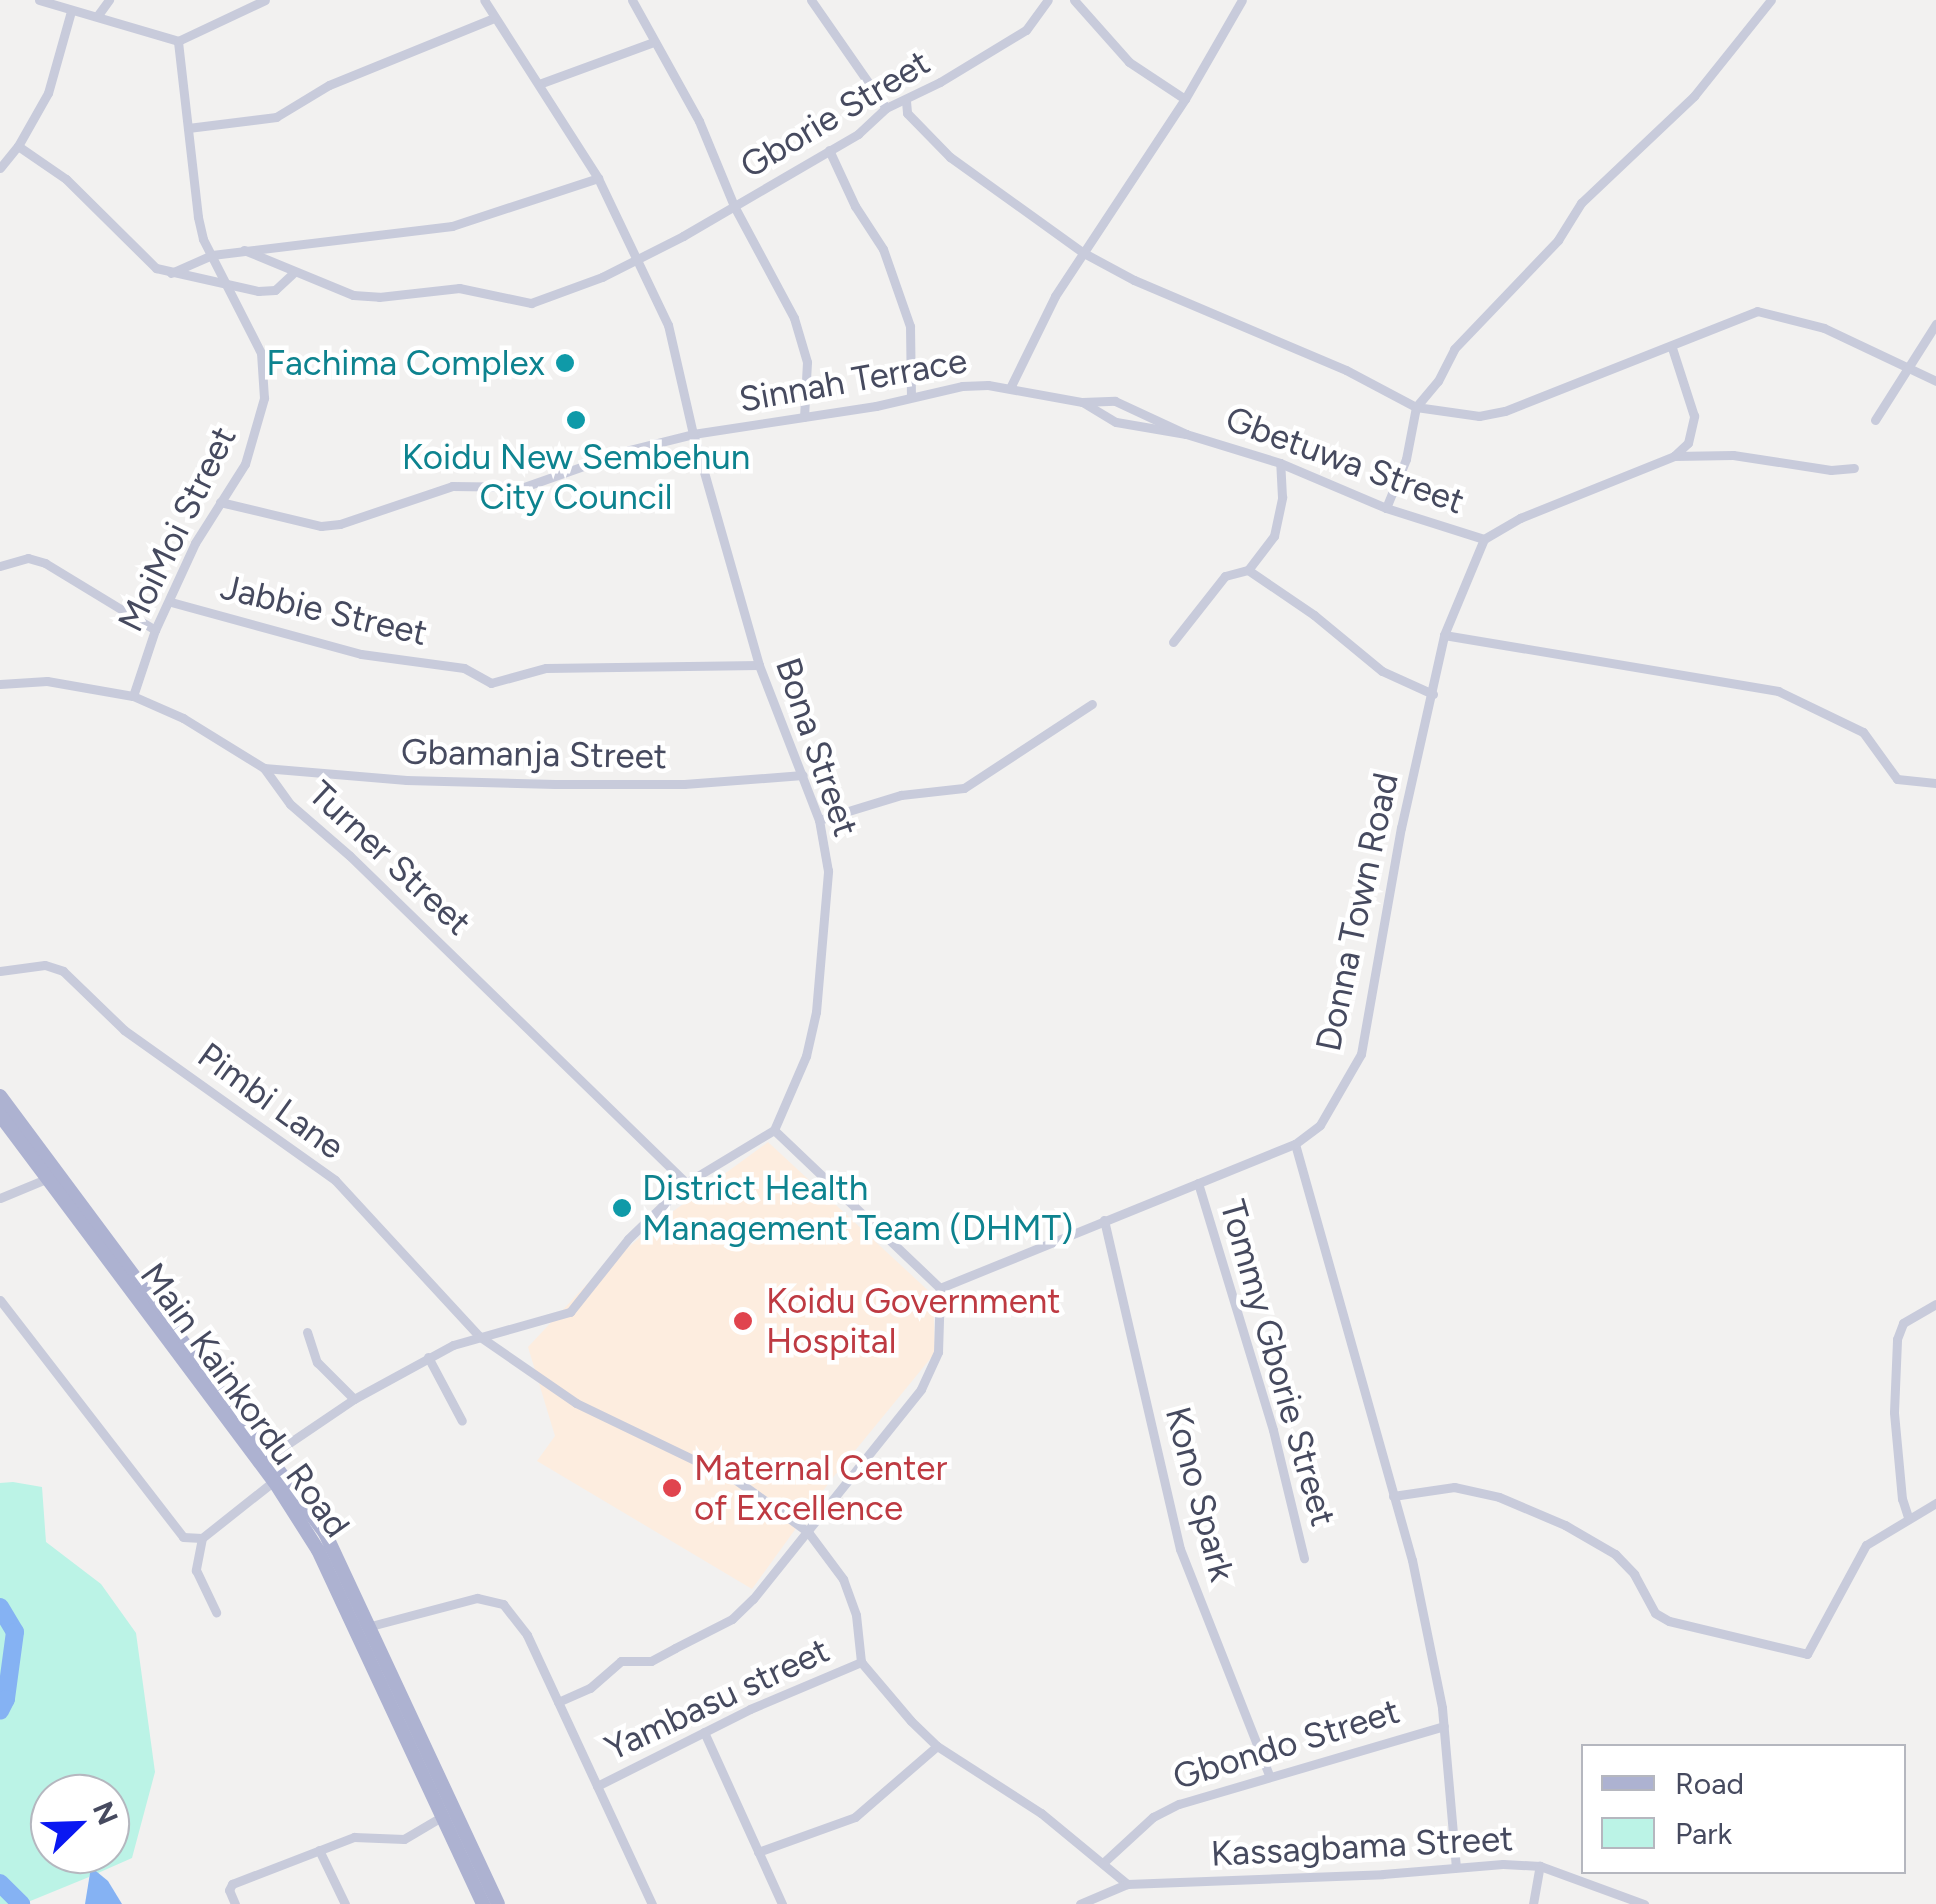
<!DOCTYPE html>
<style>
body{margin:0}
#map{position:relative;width:1936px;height:1904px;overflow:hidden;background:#f2f1f0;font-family:Figtree,sans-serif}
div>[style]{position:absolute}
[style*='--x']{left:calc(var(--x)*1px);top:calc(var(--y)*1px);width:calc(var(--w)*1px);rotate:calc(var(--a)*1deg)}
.medical>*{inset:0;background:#fdeddf}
.green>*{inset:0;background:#bbf3e6}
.water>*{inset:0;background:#85b2f3}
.river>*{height:18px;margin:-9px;padding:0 9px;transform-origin:9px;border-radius:9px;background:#85b2f3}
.street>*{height:9px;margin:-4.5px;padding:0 4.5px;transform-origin:4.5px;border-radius:4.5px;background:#c8cbdb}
.primary>*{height:14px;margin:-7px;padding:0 7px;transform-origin:7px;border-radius:7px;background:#adb2d1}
.dots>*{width:28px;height:28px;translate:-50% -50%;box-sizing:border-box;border:5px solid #fff;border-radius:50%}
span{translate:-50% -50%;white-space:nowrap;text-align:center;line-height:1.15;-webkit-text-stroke:9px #fff;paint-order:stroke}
.street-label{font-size:35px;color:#464a5f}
.culture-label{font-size:35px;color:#0d838f}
.right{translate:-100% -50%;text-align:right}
.left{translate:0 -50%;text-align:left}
.health-label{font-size:35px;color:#be3a42}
.legend{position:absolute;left:1581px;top:1744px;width:325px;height:130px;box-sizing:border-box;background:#fff;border:2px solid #b5b7bf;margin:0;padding:12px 18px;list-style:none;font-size:30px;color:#464a5f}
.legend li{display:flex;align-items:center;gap:20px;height:50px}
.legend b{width:50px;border:2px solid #b5b7bf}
.north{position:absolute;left:30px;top:1774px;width:100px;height:100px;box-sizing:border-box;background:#fff;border:2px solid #b5b7bf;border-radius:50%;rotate:67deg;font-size:28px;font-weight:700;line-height:40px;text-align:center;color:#464a5f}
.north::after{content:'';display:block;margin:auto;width:35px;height:45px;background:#0a18f2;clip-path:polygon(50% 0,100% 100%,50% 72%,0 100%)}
</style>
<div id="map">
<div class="medical">
<div style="clip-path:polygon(768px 1142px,933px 1295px,935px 1353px,831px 1480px,752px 1589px,537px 1461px,555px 1436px,528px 1347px,589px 1282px,653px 1226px)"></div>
</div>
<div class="green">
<div style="clip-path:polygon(evenodd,13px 1482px,42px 1487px,46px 1542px,101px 1584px,136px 1633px,155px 1772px,132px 1858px,98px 1873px,92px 1868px,89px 1877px,23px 1904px,0 1904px,0 1483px,13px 1482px,50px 1794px,110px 1794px,110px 1854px,50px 1854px,50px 1794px)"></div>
</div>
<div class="water">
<div style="clip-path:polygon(91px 1867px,108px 1881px,122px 1904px,85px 1904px)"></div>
</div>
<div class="river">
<div style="--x:0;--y:1607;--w:29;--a:59"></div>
<div style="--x:15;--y:1632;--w:68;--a:97.7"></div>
<div style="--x:6;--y:1699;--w:13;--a:117"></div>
<div style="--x:0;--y:1883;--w:30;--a:45"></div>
</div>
<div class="street">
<div style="--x:39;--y:0;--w:145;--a:16.4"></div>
<div style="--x:632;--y:0;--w:138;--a:61"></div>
<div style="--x:699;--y:121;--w:92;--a:67.6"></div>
<div style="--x:734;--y:206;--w:127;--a:61.8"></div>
<div style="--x:794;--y:318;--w:46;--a:73.5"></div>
<div style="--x:807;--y:362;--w:55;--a:93.1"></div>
<div style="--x:811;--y:0;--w:131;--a:55.2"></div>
<div style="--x:1074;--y:0;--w:83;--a:48.4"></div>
<div style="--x:1129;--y:62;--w:67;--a:33.5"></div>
<div style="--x:98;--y:15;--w:19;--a:-54"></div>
<div style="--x:178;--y:41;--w:96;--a:-25.2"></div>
<div style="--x:539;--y:84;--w:122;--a:-20.1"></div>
<div style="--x:906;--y:101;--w:12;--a:85"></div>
<div style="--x:907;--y:113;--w:62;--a:45.7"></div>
<div style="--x:950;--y:157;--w:163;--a:35.7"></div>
<div style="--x:1082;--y:252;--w:59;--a:28.3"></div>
<div style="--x:1134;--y:280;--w:230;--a:23"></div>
<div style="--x:1346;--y:370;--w:79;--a:27.9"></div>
<div style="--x:1416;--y:407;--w:64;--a:8.1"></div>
<div style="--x:1479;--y:416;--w:26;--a:-11"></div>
<div style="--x:1505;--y:411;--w:271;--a:-21.6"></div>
<div style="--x:1757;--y:311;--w:69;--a:14.2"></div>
<div style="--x:1824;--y:328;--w:124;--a:25.3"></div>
<div style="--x:188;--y:128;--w:89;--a:-7.1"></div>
<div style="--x:276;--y:117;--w:62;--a:-31.1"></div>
<div style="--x:329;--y:85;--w:178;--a:-22.1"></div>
<div style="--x:18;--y:146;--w:58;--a:34.5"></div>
<div style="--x:66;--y:179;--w:127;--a:44.7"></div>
<div style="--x:156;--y:268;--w:105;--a:12.7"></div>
<div style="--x:258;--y:291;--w:17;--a:-3"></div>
<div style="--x:275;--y:290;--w:25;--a:-43"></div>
<div style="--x:829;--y:150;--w:62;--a:65.1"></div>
<div style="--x:855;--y:206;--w:51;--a:56.9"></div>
<div style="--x:883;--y:249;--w:82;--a:70.7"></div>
<div style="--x:910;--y:326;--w:71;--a:89.2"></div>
<div style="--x:0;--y:168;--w:28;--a:-51"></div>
<div style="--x:18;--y:146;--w:61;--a:-60.5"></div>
<div style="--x:48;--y:93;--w:85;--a:-74.3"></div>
<div style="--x:244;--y:250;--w:118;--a:22.4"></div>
<div style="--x:353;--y:295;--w:26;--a:4"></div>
<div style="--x:379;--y:297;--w:81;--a:-6.4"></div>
<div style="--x:459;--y:288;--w:74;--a:11.8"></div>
<div style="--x:531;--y:303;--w:76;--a:-20.1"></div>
<div style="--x:602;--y:277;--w:91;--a:-26.8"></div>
<div style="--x:683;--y:236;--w:203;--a:-30.2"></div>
<div style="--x:858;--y:134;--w:38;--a:-43"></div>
<div style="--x:886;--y:108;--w:60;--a:-25.7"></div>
<div style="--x:940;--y:82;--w:100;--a:-31.2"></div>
<div style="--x:1026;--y:30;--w:37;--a:-54"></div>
<div style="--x:171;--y:273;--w:45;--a:-23.7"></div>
<div style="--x:212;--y:255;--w:242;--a:-6.9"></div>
<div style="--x:452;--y:226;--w:154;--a:-18.2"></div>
<div style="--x:1010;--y:388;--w:102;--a:-63.9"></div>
<div style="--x:1055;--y:296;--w:236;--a:-56.6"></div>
<div style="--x:1185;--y:99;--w:114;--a:-60.1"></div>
<div style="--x:1084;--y:403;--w:37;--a:31"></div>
<div style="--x:1116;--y:422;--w:71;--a:9.7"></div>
<div style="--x:1186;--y:434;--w:98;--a:17.1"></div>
<div style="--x:1280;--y:463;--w:115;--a:23"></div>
<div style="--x:1386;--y:508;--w:103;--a:17.6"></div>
<div style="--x:1875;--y:420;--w:114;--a:-57.6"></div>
<div style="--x:1674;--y:456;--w:59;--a:-1"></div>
<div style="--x:1733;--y:455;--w:99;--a:8.7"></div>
<div style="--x:1831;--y:470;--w:23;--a:-5"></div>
<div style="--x:220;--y:502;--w:104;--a:13.4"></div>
<div style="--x:321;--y:526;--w:19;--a:-6"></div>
<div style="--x:340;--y:524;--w:118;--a:-18.7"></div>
<div style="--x:452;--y:486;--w:72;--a:0.8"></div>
<div style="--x:524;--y:487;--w:111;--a:-19.4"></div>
<div style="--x:629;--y:450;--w:66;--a:-14"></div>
<div style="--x:693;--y:434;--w:185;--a:-8.7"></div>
<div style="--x:876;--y:406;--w:88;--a:-13.1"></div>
<div style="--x:962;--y:386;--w:26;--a:-2"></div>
<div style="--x:988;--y:385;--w:96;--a:10.3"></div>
<div style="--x:1082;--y:402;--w:33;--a:-2"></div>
<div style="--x:1115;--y:401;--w:78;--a:24.9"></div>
<div style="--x:1386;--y:508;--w:53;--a:-67.8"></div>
<div style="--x:1406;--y:459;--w:53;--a:-79.1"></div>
<div style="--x:1416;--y:407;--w:34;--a:-50"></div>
<div style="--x:1438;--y:381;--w:36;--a:-63"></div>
<div style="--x:1454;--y:349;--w:151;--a:-46.3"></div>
<div style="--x:1558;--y:240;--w:44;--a:-58.1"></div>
<div style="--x:1581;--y:203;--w:156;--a:-43.4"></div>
<div style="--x:1694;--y:96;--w:123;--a:-51.3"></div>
<div style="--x:1484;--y:539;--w:42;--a:-30.3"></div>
<div style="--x:1520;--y:518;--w:166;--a:-21.9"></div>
<div style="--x:1674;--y:456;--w:19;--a:-43"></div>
<div style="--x:1688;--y:443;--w:28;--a:-77"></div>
<div style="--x:1694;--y:416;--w:71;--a:-107.9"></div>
<div style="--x:0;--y:566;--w:29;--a:-16"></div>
<div style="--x:28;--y:558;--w:18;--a:16"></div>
<div style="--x:45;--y:563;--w:129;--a:31.3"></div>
<div style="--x:1248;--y:570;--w:43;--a:-52.6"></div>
<div style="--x:1274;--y:536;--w:40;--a:-78"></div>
<div style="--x:1282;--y:497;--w:34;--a:-93"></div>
<div style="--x:171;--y:602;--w:197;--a:15.3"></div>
<div style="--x:361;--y:654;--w:104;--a:7.7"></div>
<div style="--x:464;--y:668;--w:31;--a:29"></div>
<div style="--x:491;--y:683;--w:57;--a:-15.3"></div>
<div style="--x:546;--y:668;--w:213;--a:-0.8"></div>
<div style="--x:1444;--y:635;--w:339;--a:9.5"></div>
<div style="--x:1778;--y:691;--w:94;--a:25.8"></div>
<div style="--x:1863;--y:732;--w:58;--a:54.1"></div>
<div style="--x:1897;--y:779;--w:39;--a:6"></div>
<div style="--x:1173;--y:642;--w:84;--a:-51.8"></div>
<div style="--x:1225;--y:576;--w:24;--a:-15"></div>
<div style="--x:1248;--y:570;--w:80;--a:34.3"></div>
<div style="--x:1314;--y:615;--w:88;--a:39.5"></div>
<div style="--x:1382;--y:671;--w:56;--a:24.3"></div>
<div style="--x:0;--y:684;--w:47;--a:-3.7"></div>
<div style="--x:47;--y:681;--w:87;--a:9.9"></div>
<div style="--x:133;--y:696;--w:55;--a:23.7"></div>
<div style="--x:183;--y:718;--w:95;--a:31.7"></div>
<div style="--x:264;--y:768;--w:44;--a:54.2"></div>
<div style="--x:290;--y:804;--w:79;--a:40.9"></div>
<div style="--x:350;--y:856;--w:469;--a:44.2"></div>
<div style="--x:133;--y:696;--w:70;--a:-71.6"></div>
<div style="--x:155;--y:630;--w:96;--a:-65.3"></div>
<div style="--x:195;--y:543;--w:93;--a:-57.7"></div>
<div style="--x:245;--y:464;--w:69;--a:-73.9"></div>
<div style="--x:264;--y:398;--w:45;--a:-93.8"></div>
<div style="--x:261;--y:353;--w:128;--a:-117"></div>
<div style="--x:203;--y:239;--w:23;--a:-103"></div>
<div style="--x:198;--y:217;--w:177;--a:-96.5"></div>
<div style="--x:264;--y:768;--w:143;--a:4.8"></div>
<div style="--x:406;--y:780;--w:149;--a:1.5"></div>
<div style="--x:555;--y:784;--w:129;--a:0"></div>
<div style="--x:684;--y:784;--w:119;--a:-4.3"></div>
<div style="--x:819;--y:820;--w:86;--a:-17"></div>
<div style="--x:901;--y:795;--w:63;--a:-6.3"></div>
<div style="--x:964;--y:788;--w:153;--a:-33.3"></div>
<div style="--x:0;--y:971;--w:45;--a:-7.6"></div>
<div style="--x:45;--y:965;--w:19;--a:18"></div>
<div style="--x:63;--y:971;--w:85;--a:44"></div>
<div style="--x:124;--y:1030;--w:259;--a:35.4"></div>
<div style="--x:335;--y:1180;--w:212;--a:47.3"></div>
<div style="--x:479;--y:1336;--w:118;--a:34.6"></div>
<div style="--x:576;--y:1403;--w:178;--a:25.7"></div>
<div style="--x:736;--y:1480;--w:89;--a:35.8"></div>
<div style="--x:808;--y:1532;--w:59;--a:53.3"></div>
<div style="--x:843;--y:1579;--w:38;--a:70"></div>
<div style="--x:856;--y:1615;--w:47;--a:83.9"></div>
<div style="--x:861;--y:1662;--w:77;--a:49.7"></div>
<div style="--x:911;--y:1721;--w:36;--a:44"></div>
<div style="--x:937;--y:1746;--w:124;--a:32.8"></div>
<div style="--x:1041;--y:1813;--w:112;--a:39.5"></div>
<div style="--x:774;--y:1130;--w:229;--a:43.6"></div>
<div style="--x:1295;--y:1144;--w:432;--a:74.3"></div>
<div style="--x:1412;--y:1560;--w:151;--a:78.5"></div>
<div style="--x:1442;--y:1708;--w:160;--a:85"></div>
<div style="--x:1198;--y:1183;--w:258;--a:73.1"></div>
<div style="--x:1273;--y:1430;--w:132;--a:76.4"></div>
<div style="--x:0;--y:1198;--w:50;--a:-22.4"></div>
<div style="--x:1104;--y:1220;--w:338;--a:77"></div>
<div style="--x:1180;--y:1549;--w:243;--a:68.5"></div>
<div style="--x:940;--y:1288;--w:383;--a:-22.1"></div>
<div style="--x:1295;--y:1144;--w:31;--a:-37"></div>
<div style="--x:1320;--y:1125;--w:82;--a:-60"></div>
<div style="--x:1361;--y:1054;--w:230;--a:-80"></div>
<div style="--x:1401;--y:828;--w:198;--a:-77.4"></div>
<div style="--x:1444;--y:635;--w:104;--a:-67.4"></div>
<div style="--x:0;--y:1300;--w:299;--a:52.3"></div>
<div style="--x:183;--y:1537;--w:19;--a:3"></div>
<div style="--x:202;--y:1538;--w:92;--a:-38.4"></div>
<div style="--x:307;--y:1332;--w:32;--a:72"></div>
<div style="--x:317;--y:1362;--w:52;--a:45"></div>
<div style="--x:428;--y:1357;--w:72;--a:62"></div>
<div style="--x:264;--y:1460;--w:109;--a:-34.1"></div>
<div style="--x:354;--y:1399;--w:113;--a:-28.6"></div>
<div style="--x:453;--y:1345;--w:122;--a:-15.8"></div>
<div style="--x:570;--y:1312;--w:93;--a:-51.5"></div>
<div style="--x:628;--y:1239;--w:81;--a:-44"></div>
<div style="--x:686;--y:1183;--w:103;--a:-31.1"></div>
<div style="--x:774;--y:1130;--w:81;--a:-66.6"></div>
<div style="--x:806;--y:1056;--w:45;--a:-77.2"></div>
<div style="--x:816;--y:1012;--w:142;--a:-85.1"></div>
<div style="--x:828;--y:871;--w:52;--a:-100"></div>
<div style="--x:819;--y:820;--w:166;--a:-111.2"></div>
<div style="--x:759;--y:665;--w:240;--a:-105.9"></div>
<div style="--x:693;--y:434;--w:112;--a:-102.9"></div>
<div style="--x:668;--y:325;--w:163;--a:-115.5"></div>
<div style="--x:598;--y:178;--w:211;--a:-122.6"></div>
<div style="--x:1393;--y:1496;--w:62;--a:-8.4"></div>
<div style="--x:1454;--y:1487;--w:46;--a:12.5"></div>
<div style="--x:1499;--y:1497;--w:72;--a:23"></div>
<div style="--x:1565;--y:1525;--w:58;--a:30.1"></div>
<div style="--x:1615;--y:1554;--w:28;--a:46"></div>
<div style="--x:1634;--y:1574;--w:44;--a:61.7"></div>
<div style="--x:1655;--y:1613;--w:16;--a:30"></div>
<div style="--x:1669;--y:1621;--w:142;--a:13.4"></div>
<div style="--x:1807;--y:1654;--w:124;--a:-61.6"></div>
<div style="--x:1866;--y:1545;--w:82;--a:-31"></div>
<div style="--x:1908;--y:1517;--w:19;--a:-108"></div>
<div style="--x:1902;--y:1499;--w:87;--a:-95.3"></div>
<div style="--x:1894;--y:1412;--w:73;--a:-87.6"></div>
<div style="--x:1897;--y:1339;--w:17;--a:-69"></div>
<div style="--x:1903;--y:1323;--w:38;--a:-30"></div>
<div style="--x:202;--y:1538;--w:33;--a:101"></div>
<div style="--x:196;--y:1570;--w:47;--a:64.5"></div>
<div style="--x:367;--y:1627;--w:114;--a:-14.8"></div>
<div style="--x:477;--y:1598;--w:27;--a:13"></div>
<div style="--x:503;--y:1604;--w:39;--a:52"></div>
<div style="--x:527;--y:1635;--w:297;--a:65.1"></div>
<div style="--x:558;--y:1702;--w:35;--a:-24"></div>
<div style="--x:590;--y:1688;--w:41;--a:-41.1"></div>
<div style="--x:621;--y:1661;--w:30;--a:0"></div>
<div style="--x:651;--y:1661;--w:27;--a:-28"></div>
<div style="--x:675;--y:1648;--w:64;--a:-27"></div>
<div style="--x:732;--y:1619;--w:29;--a:-44"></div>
<div style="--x:753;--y:1599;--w:269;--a:-51.3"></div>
<div style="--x:921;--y:1389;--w:41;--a:-65.3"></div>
<div style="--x:938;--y:1352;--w:64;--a:-88.2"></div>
<div style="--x:704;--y:1732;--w:189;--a:65.6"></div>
<div style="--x:597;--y:1786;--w:171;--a:-26.7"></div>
<div style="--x:750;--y:1709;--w:121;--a:-22.9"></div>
<div style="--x:319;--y:1850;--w:60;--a:64.3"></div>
<div style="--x:758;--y:1852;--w:103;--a:-19.8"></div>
<div style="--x:855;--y:1817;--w:108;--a:-40.9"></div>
<div style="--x:1104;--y:1862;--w:67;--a:-42.6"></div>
<div style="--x:1153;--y:1817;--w:29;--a:-27"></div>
<div style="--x:1179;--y:1804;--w:276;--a:-16.4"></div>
<div style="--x:235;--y:1904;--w:15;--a:-113"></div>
<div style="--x:229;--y:1890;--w:7;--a:-63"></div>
<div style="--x:232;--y:1884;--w:131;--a:-21.1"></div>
<div style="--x:354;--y:1837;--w:50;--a:2.3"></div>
<div style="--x:404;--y:1839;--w:45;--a:-30.5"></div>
<div style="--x:1080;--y:1904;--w:51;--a:-23.1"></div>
<div style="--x:1127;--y:1884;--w:256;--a:-2.2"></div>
<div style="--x:1383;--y:1874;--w:120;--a:-4.8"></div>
<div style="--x:1503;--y:1864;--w:37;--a:3"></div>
<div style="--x:1540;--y:1866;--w:111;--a:20.1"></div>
<div style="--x:1533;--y:1904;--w:39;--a:-80"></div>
</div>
<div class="primary">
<div style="--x:0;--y:1096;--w:545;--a:53.36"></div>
<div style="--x:325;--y:1533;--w:409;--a:65"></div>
<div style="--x:0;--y:1115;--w:457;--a:53.2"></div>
<div style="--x:274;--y:1481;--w:82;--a:57.5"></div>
<div style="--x:318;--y:1550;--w:391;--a:65"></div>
</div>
<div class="dots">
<div style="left:565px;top:363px;background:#0f9aa8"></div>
<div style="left:576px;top:420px;background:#0f9aa8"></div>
<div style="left:622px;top:1208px;background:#0f9aa8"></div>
<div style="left:743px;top:1321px;background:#e0444e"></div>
<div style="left:672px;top:1488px;background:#e0444e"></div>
</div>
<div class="street-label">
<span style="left:835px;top:114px;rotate:-31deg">Gborie Street</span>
<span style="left:853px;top:380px;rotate:-10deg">Sinnah Terrace</span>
<span style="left:1345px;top:460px;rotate:20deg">Gbetuwa Street</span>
<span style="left:177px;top:529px;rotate:-64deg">MoiMoi Street</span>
<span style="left:324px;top:610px;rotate:13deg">Jabbie Street</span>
<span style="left:817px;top:747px;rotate:71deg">Bona Street</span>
<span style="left:534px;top:754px;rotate:1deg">Gbamanja Street</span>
<span style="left:390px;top:858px;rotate:43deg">Turner Street</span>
<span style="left:1357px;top:912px;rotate:-78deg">Donna Town Road</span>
<span style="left:271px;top:1101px;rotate:36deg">Pimbi Lane</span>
<span style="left:1278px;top:1363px;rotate:74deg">Tommy Gborie Street</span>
<span style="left:245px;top:1400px;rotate:54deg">Main Kainkordu Road</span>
<span style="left:1200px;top:1494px;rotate:75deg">Kono Spark</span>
<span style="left:717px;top:1699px;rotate:-25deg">Yambasu street</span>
<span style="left:1286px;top:1744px;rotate:-17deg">Gbondo Street</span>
<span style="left:1362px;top:1846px;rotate:-3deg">Kassagbama Street</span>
</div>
<div class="culture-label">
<span class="right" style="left:545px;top:363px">Fachima Complex</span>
<span style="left:576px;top:477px">Koidu New Sembehun<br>City Council</span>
<span class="left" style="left:642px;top:1208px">District Health<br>Management Team (DHMT)</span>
</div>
<div class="health-label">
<span class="left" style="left:766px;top:1321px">Koidu Government<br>Hospital</span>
<span class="left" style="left:694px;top:1488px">Maternal Center<br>of Excellence</span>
</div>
<ul class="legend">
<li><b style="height:12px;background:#adb2d1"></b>Road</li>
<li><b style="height:28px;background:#bbf3e6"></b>Park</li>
</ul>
<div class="north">N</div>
</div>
